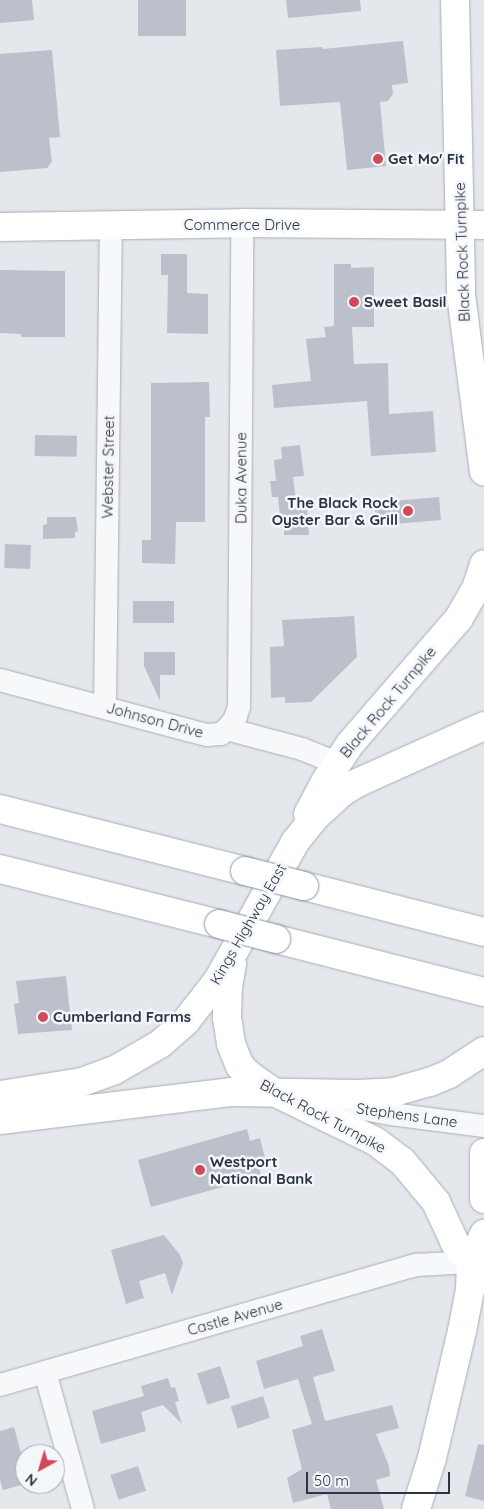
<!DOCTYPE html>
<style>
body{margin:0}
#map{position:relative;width:484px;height:1509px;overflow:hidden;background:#e4e7ec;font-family:Quicksand,sans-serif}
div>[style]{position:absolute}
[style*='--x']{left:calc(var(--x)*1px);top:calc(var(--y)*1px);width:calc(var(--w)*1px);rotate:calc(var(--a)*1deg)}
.building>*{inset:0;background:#bbc0ca;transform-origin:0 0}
.roads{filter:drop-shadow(0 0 1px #a9aeb7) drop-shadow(0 0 1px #a9aeb7)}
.minor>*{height:22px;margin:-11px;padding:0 11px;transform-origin:11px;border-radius:11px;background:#f7f8fa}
.major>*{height:28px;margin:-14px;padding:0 14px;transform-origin:14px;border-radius:14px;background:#fff}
.highway>*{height:28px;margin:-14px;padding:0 14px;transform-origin:14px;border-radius:14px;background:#fff}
.bridges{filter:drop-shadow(0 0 1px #8b94a3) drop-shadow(0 0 1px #8b94a3)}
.highway-bridge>*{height:28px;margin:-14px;padding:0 14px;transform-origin:14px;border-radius:14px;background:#fff}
.dots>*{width:14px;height:14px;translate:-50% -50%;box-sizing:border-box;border:2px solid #f4f6f9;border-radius:50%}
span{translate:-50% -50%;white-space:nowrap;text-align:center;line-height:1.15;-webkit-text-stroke:5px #f4f6f9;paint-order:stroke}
.poi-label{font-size:15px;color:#2b3445;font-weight:700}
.left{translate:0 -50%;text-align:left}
.right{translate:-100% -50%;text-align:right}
.street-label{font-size:15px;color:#2b3445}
.north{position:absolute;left:15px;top:1444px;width:50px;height:50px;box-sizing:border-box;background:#f4f6f9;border:1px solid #a4a8b1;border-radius:50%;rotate:219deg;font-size:14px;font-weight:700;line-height:20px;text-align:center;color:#2b3445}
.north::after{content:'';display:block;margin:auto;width:18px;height:22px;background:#d1495b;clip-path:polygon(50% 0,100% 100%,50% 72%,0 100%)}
.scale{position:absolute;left:306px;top:1472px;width:144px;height:22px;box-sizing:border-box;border:2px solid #2b3445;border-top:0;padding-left:6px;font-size:15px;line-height:18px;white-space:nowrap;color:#2b3445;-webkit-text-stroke:4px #f4f6f9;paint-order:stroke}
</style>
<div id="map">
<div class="building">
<div style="clip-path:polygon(0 0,32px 0,34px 20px,0 23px)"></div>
<div style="left:138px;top:0;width:48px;height:36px"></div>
<div style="clip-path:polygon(286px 0,360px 0,361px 11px,288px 18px)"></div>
<div style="clip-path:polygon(403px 41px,408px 83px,392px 85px,393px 94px,388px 101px,380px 102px,386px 166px,347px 170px,340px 102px,280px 106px,276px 50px,322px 47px,323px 49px)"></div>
<div style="clip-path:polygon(52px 50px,60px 137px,49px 138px,52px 162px,47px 168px,0 172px,0 54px)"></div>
<div style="clip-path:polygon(161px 254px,187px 254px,187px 293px,208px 294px,208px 334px,167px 333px,168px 275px,161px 275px)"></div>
<div style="clip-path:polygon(334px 264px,351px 264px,351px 268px,374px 267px,374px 327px,352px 327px,354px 364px,388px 363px,389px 414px,433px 411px,436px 452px,371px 456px,367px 401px,274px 408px,272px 385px,311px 381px,306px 339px,326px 337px,324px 327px,334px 326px)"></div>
<div style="clip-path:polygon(0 270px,65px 271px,65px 337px,21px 337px,21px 334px,0 333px)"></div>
<div style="clip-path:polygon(209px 382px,210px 417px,205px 417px,205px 522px,176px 522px,175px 564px,142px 563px,142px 540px,151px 540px,151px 383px)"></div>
<div style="left:35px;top:435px;width:42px;height:21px;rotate:1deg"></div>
<div style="clip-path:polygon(300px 445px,304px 476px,293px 477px,297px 509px,307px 508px,309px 535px,284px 535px,284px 526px,281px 526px,278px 497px,272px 497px,270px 481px,276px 481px,274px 460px,282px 459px,281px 447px)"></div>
<div style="left:439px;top:497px;width:23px;height:65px;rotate:85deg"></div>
<div style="clip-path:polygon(47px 517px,76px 517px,78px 531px,75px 532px,75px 538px,43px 539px,43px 525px,47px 524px)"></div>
<div style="left:5px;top:544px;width:26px;height:24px;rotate:2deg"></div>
<div style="left:133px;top:601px;width:41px;height:22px"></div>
<div style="clip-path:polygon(354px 616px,357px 657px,311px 702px,285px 703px,285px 697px,271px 698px,270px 647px,284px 646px,282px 620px)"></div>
<div style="clip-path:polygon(144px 652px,175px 652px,175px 675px,160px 675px,160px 701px,144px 666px)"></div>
<div style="clip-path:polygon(66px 976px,72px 1030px,18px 1034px,14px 1004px,19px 1003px,16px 981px)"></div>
<div style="clip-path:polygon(247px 1129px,250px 1141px,260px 1138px,266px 1162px,258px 1164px,261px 1176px,151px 1207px,138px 1160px)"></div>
<div style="clip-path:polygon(164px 1235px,180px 1255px,183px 1263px,172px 1295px,165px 1273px,139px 1281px,144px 1298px,126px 1304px,111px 1250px)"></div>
<div style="clip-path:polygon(322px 1329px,335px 1371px,313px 1377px,325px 1421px,392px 1405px,399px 1428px,376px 1434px,389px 1466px,390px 1476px,376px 1480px,384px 1509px,331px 1509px,327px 1494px,293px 1503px,287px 1478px,302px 1469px,292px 1430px,312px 1424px,298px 1379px,264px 1389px,256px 1361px,303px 1346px,300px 1336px)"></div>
<div style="left:220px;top:1366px;width:33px;height:24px;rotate:72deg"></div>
<div style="clip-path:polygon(168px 1378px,171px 1388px,175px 1387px,179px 1401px,175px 1402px,182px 1424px,163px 1405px,141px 1412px,146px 1431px,101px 1444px,92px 1411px,144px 1396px,141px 1386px)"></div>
<div style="left:263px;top:1396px;width:23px;height:34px;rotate:72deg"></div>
<div style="clip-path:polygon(14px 1427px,22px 1457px,25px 1456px,25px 1484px,3px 1490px,0 1480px,0 1431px)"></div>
<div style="clip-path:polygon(478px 1444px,484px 1445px,484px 1501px,465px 1496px)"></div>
<div style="left:138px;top:1466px;width:26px;height:29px;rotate:72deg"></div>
</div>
<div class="roads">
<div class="minor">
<div style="--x:0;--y:680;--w:214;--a:14.9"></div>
<div style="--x:207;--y:735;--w:14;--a:-4"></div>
<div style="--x:221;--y:734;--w:8;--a:-40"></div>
<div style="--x:227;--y:729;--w:13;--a:-51"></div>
<div style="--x:235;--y:719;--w:13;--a:-72"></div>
<div style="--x:239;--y:707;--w:484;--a:-89.6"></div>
<div style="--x:105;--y:706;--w:479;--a:-89.3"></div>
<div style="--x:227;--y:729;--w:78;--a:14.9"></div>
<div style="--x:302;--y:749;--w:38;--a:22"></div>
<div style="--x:324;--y:1102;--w:68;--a:10.2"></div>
<div style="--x:391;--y:1114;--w:94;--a:7.4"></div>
<div style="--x:45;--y:1372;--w:142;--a:74.5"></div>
<div style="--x:0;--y:1385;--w:434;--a:-16.1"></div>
<div style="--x:417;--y:1265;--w:54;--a:-3.2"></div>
</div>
<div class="major">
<div style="--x:455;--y:0;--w:295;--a:88.8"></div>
<div style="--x:461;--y:295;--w:178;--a:82.6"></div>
<div style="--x:0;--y:227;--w:242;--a:-0.9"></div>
<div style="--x:242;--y:223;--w:242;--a:0.5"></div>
<div style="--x:308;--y:814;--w:36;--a:-62"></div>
<div style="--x:325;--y:782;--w:45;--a:-56.7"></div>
<div style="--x:350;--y:744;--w:167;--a:-49.1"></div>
<div style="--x:459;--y:618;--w:34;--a:-60"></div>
<div style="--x:476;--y:589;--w:26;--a:-72"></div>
<div style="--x:232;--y:964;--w:22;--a:100"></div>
<div style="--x:228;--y:986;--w:32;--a:92"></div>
<div style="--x:227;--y:1018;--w:26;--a:81"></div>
<div style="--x:231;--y:1044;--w:24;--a:68"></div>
<div style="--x:240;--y:1066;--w:13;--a:45"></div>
<div style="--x:249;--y:1075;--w:28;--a:35"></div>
<div style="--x:272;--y:1091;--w:114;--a:25.9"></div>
<div style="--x:375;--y:1141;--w:34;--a:37"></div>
<div style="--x:402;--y:1161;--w:53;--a:50.3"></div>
<div style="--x:436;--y:1202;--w:45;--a:65.1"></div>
<div style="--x:455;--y:1243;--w:25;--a:50"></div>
<div style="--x:0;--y:1095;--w:83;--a:-9"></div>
<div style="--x:82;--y:1082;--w:35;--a:-20"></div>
<div style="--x:115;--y:1070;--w:52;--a:-30"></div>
<div style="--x:160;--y:1044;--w:35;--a:-41"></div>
<div style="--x:186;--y:1021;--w:52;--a:-52"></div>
<div style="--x:218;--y:980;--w:158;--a:-60.8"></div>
<div style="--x:295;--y:842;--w:35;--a:-51"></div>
<div style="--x:317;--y:815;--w:36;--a:-42"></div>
<div style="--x:344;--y:791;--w:17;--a:-31"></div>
<div style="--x:359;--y:782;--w:137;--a:-24.1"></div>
<div style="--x:0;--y:1120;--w:234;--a:-6.9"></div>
<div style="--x:232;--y:1092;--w:126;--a:0.9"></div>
<div style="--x:358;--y:1094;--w:36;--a:-3"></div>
<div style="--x:394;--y:1092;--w:37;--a:-16"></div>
<div style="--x:430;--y:1082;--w:21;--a:-23"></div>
<div style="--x:449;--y:1074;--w:42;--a:-33.3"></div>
<div style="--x:484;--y:1153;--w:46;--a:90"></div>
<div style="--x:416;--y:1509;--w:53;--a:-72.6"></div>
<div style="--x:432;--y:1458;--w:130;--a:-76.7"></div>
<div style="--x:462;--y:1331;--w:42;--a:-79"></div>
<div style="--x:470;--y:1290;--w:28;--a:-88"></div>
<div style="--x:471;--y:1262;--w:31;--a:-65"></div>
</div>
<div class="highway">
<div style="--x:0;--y:809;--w:253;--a:14.2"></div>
<div style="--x:0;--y:869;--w:226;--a:14.1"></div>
<div style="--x:304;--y:886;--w:186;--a:14.3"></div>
<div style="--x:276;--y:939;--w:215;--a:14.3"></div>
</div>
</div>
<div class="bridges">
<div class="highway-bridge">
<div style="--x:245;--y:871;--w:61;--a:14.3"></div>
<div style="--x:219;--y:924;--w:59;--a:14.7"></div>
</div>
</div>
<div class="dots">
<div style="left:378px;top:159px;background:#d1495b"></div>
<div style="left:354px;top:302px;background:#d1495b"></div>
<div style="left:408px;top:511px;background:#d1495b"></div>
<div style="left:43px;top:1017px;background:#d1495b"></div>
<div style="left:200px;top:1170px;background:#d1495b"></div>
</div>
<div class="poi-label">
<span class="left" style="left:388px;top:159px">Get Mo' Fit</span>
<span class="left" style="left:364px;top:302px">Sweet Basil</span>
<span class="right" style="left:398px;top:511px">The Black Rock<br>Oyster Bar &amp; Grill</span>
<span class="left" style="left:53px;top:1017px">Cumberland Farms</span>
<span class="left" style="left:210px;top:1170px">Westport<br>National Bank</span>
</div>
<div class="street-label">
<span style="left:242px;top:225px">Commerce Drive</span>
<span style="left:462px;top:252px;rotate:-92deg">Black Rock Turnpike</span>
<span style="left:108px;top:467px;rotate:-89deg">Webster Street</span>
<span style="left:241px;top:478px;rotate:-90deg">Duka Avenue</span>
<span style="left:388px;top:702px;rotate:-50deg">Black Rock Turnpike</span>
<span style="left:155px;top:720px;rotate:15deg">Johnson Drive</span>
<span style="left:248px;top:924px;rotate:-60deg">Kings Highway East</span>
<span style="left:407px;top:1115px;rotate:8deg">Stephens Lane</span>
<span style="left:323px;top:1116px;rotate:28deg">Black Rock Turnpike</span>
<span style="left:235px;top:1317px;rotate:-16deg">Castle Avenue</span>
</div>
<div class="north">N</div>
<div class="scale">50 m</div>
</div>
